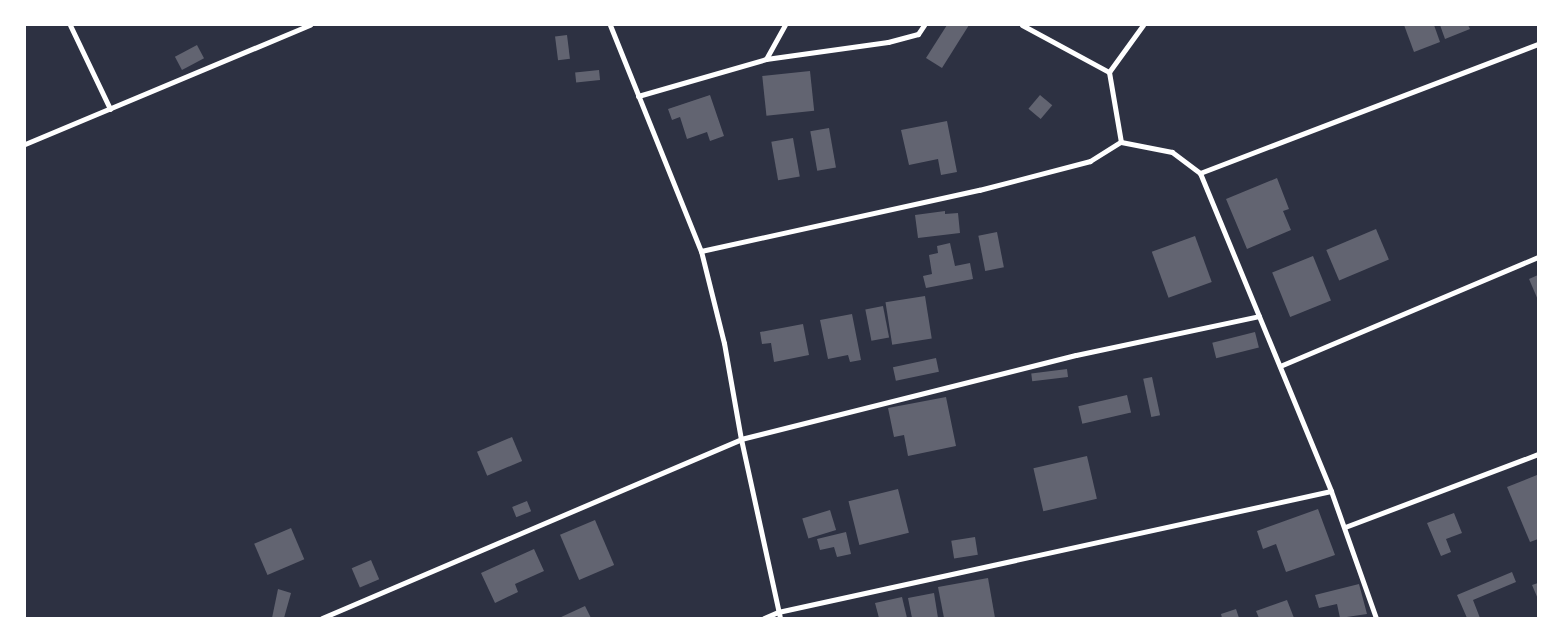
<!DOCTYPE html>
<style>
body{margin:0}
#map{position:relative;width:1563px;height:643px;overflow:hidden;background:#2d3142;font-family:"Source Sans 3",sans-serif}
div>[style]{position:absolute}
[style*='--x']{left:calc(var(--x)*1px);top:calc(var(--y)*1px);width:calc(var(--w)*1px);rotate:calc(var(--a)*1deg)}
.building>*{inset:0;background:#626471;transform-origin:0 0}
.minor>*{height:5px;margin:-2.5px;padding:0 2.5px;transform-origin:2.5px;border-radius:2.5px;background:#fff}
span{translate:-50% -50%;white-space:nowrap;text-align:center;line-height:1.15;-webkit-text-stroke:5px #fff;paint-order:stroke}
.frame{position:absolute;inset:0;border:26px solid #fff;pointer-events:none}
</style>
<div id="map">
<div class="building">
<div style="clip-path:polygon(947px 25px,969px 25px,942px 68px,926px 58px)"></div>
<div style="clip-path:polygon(1404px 25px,1434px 25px,1440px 42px,1414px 52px)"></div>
<div style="clip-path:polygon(1440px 25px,1468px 25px,1470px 29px,1445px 39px)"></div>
<div style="left:567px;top:35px;width:24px;height:12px;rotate:83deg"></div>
<div style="left:197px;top:45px;width:15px;height:25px;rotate:62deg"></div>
<div style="left:599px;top:70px;width:10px;height:24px;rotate:84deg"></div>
<div style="left:810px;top:71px;width:40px;height:48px;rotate:84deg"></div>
<div style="clip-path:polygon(710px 95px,724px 136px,710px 141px,707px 132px,687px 139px,680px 117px,672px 120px,668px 109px)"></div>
<div style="left:1040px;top:95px;width:16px;height:18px;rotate:40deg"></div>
<div style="clip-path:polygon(947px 121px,957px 172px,941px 175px,938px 159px,909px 165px,901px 130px)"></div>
<div style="left:829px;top:128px;width:40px;height:19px;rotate:80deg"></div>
<div style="left:793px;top:138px;width:39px;height:22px;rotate:80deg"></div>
<div style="clip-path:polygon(1277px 178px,1289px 209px,1283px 211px,1291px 230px,1247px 249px,1226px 199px)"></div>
<div style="clip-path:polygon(945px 211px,945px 214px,958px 213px,960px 233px,918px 238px,915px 215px)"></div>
<div style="left:1376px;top:229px;width:33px;height:54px;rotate:67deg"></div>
<div style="left:997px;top:232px;width:36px;height:19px;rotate:79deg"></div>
<div style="left:1195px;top:236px;width:49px;height:46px;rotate:70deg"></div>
<div style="clip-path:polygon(950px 243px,955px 266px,970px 263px,973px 279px,926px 288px,923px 276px,932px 274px,929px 255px,938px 253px,937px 246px)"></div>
<div style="left:1313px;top:256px;width:48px;height:44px;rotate:68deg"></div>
<div style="clip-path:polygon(1538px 275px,1538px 300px,1529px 279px)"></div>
<div style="left:925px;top:296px;width:43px;height:40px;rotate:81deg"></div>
<div style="left:883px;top:306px;width:32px;height:18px;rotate:79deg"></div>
<div style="clip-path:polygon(852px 314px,861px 360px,850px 362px,848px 355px,828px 359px,820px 320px)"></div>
<div style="clip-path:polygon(803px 324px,809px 355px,774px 362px,771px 343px,762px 344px,760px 332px)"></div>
<div style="left:1255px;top:332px;width:16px;height:44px;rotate:76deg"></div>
<div style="left:936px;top:358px;width:14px;height:44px;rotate:78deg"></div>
<div style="left:1067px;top:369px;width:8px;height:36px;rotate:83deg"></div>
<div style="left:1152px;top:377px;width:39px;height:9px;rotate:78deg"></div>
<div style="left:1127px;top:395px;width:18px;height:50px;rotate:77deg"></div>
<div style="clip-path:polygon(946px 397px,956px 446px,908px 456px,904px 435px,894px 437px,888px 408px)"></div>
<div style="left:512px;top:437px;width:26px;height:38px;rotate:67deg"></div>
<div style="left:1087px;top:456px;width:44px;height:55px;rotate:77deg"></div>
<div style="clip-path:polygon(1537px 475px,1538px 539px,1530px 542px,1507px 487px)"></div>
<div style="left:898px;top:489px;width:45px;height:51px;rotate:76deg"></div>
<div style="left:527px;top:501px;width:11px;height:16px;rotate:68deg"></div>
<div style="clip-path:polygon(1318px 509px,1335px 555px,1286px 572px,1276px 544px,1263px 549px,1257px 531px)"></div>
<div style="left:830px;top:510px;width:21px;height:29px;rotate:73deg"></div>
<div style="clip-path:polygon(1454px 513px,1462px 533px,1446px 539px,1451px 552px,1441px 556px,1427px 523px)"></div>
<div style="left:595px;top:520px;width:49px;height:38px;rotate:67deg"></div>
<div style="left:291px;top:528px;width:34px;height:40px;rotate:67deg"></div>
<div style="clip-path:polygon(846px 532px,851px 554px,837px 557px,834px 547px,820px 550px,817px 539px)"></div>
<div style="left:975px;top:537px;width:18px;height:24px;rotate:81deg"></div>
<div style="clip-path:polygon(534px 549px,544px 571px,515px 584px,518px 592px,495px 603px,481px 573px)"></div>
<div style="left:371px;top:560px;width:21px;height:21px;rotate:67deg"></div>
<div style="clip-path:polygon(1512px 572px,1516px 582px,1473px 600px,1480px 618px,1467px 618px,1457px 595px)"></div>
<div style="clip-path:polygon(988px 578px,995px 618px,944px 618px,938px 587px)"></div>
<div style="clip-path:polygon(1538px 583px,1538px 599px,1532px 585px)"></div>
<div style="clip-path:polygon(1359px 584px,1367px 614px,1340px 618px,1337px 604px,1319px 608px,1315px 595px)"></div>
<div style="clip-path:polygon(278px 589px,291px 593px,284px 618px,272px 618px)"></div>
<div style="clip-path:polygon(934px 593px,938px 618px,912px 618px,908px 598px)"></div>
<div style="clip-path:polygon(902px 597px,907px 618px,879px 618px,875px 603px)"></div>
<div style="clip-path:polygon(1287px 600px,1294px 618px,1259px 618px,1256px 611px)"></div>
<div style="clip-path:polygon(585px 606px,591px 618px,559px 618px)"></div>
<div style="clip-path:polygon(1236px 609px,1239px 618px,1222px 618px,1221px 614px)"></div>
</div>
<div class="minor">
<div style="--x:70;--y:25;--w:93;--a:64.5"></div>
<div style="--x:610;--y:25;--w:244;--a:68.1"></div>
<div style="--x:701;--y:251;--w:95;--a:76"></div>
<div style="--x:724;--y:343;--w:97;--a:80"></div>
<div style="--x:741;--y:439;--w:183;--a:77.7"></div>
<div style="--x:1022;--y:25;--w:99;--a:28.4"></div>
<div style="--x:1109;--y:72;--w:71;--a:80.3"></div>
<div style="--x:766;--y:59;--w:39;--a:-61"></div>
<div style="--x:1109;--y:72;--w:58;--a:-54.1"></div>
<div style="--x:638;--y:96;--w:133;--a:-16.1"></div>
<div style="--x:766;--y:59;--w:123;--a:-7.9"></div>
<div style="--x:888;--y:42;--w:31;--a:-15"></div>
<div style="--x:918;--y:34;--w:11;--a:-56"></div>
<div style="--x:25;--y:144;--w:309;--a:-22.7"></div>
<div style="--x:1200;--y:173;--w:362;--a:-20.9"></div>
<div style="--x:701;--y:251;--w:285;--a:-12.4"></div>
<div style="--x:979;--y:190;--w:115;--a:-14.6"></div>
<div style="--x:1090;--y:161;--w:36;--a:-32"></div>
<div style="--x:1121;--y:142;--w:52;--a:11.1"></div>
<div style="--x:1172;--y:152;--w:35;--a:37"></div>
<div style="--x:1200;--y:173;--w:344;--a:67.6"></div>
<div style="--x:1331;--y:491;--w:135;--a:70.5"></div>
<div style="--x:1280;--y:366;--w:280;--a:-22.9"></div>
<div style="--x:1345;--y:527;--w:206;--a:-20.7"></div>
<div style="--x:322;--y:618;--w:456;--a:-23.1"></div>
<div style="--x:741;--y:439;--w:345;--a:-14.1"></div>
<div style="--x:1076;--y:355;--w:187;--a:-12"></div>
<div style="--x:764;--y:618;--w:15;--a:-23"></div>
<div style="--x:778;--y:612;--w:566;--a:-12.34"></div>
</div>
<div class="frame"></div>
</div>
